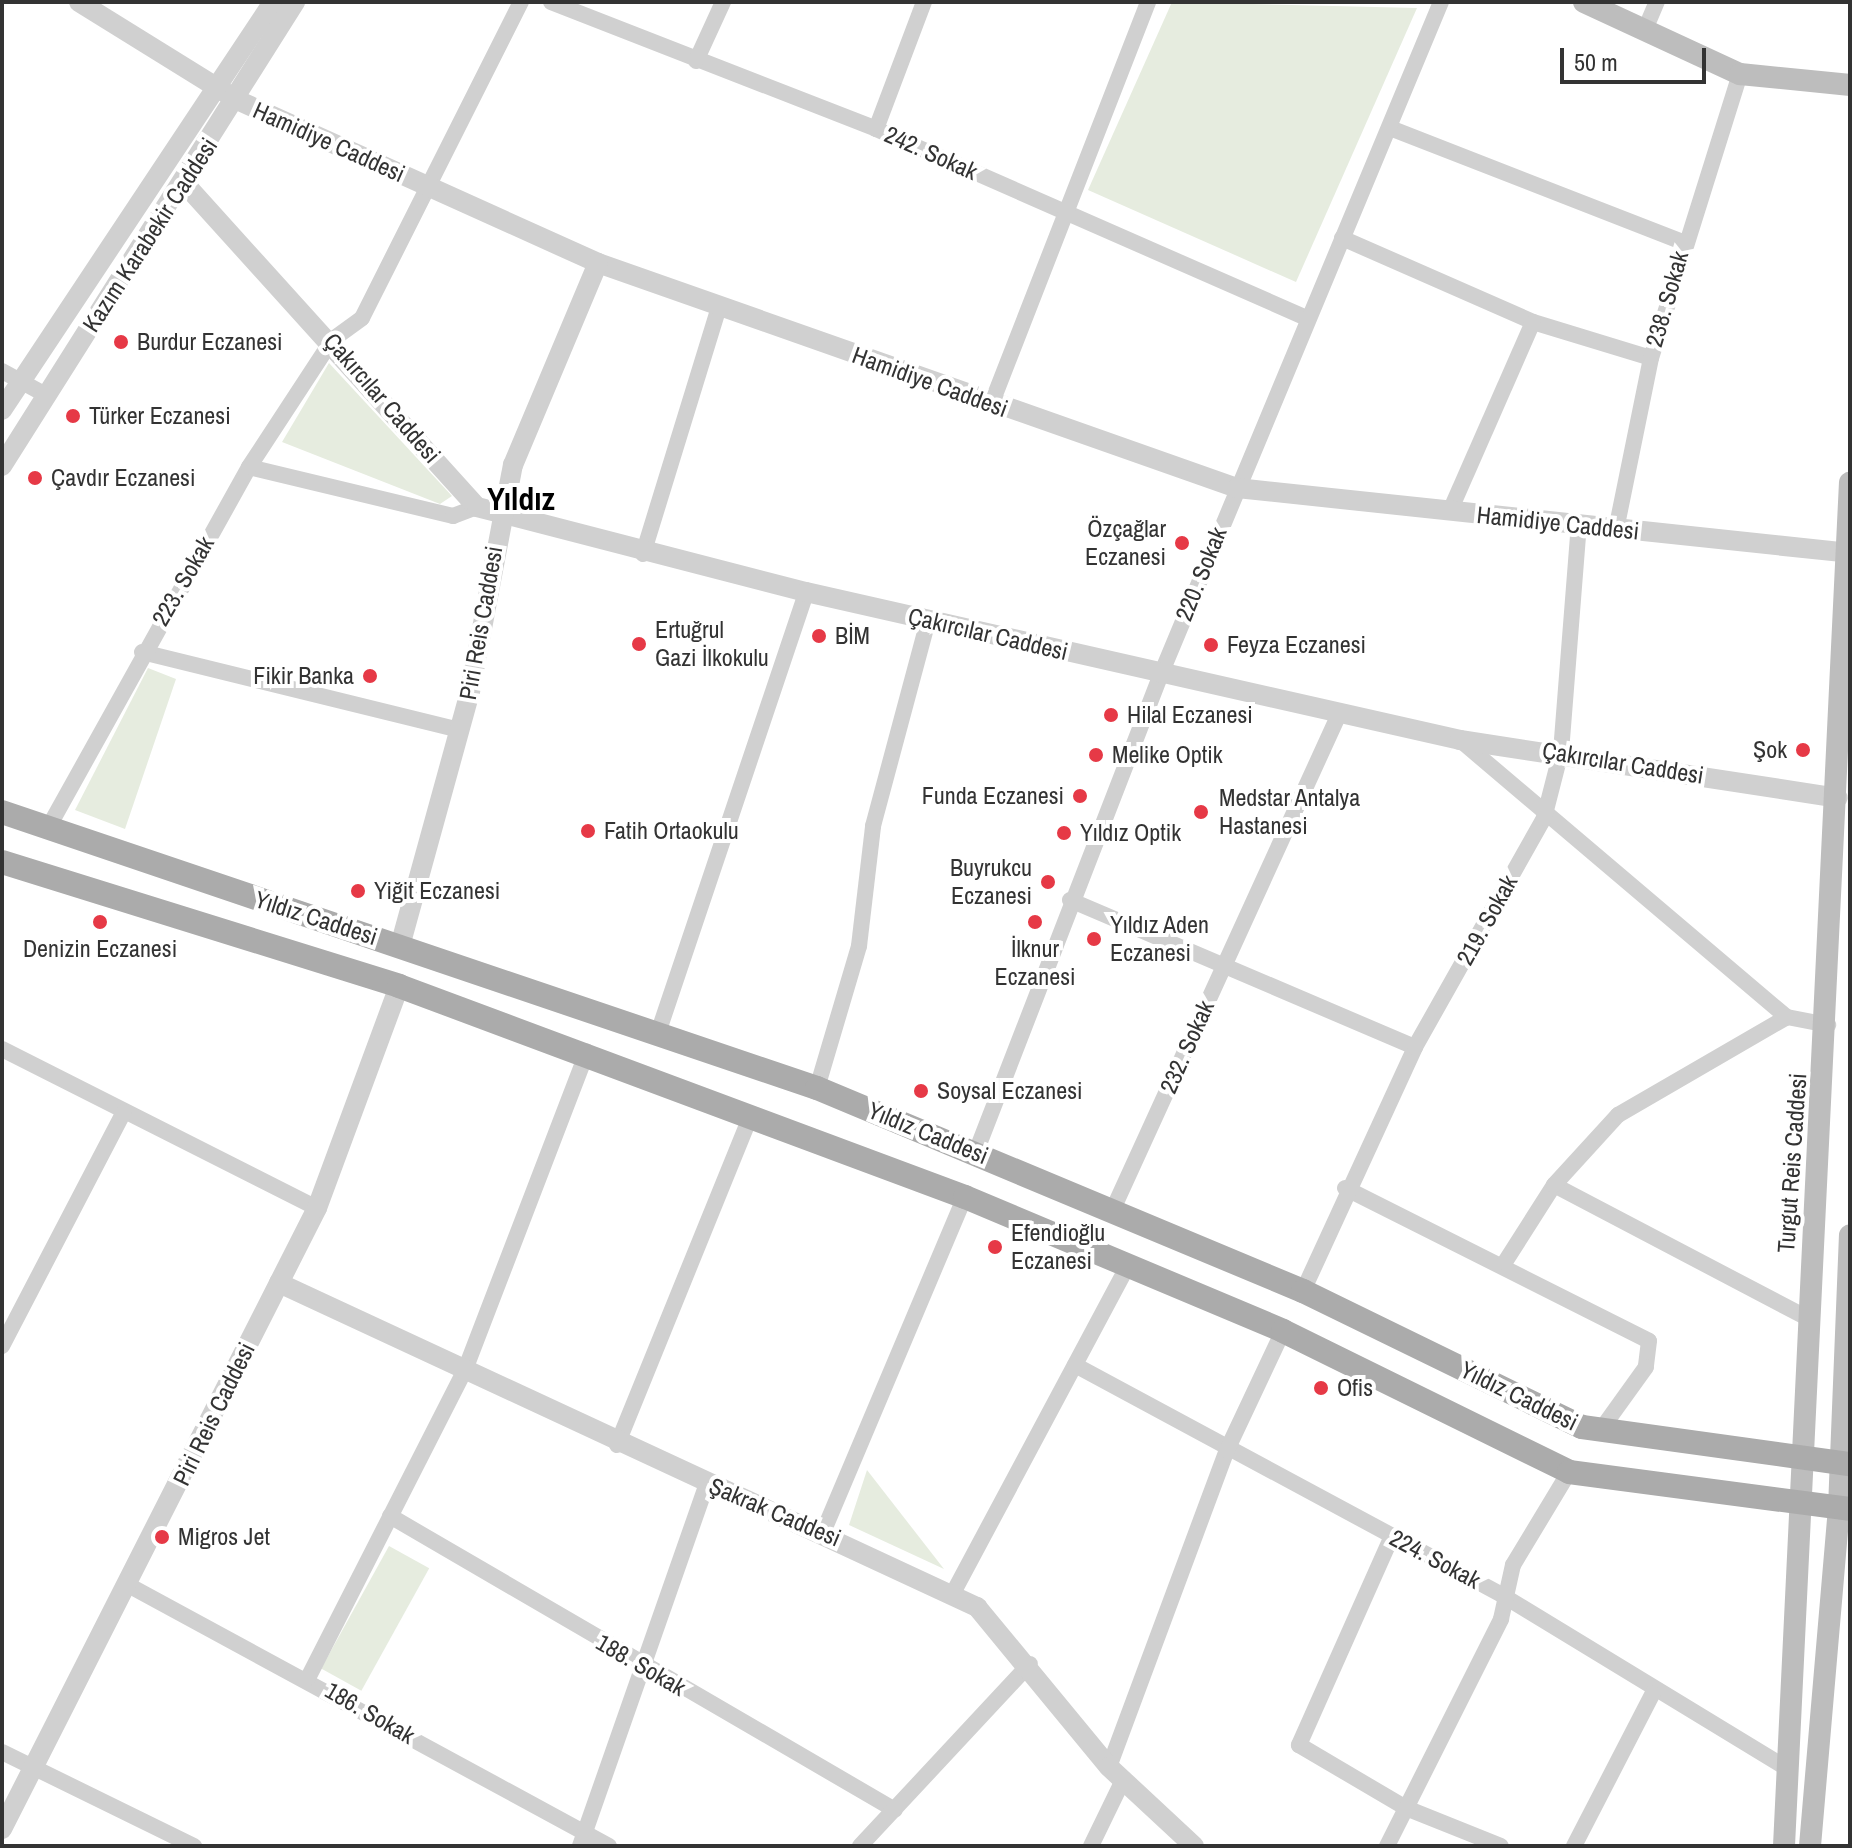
<!DOCTYPE html>
<meta charset="utf-8">
<style>
body{margin:0}
#map{position:relative;width:1852px;height:1848px;overflow:hidden;background:#fff;font-family:"Archivo Narrow",sans-serif}
div>[style]{position:absolute}
[style*='--x']{left:calc(var(--x)*1px);top:calc(var(--y)*1px);width:calc(var(--w)*1px);rotate:calc(var(--a)*1deg)}
.green>*{inset:0;background:#e6ecdf;transform-origin:0 0}
.minor>*{height:16px;margin:-8px;padding:0 8px;transform-origin:8px;border-radius:8px;background:#d0d0d0}
.tertiary>*{height:20px;margin:-10px;padding:0 10px;transform-origin:10px;border-radius:10px;background:#d0d0d0}
.secondary>*{height:22px;margin:-11px;padding:0 11px;transform-origin:11px;border-radius:11px;background:#bdbdbd}
.primary>*{height:24px;margin:-12px;padding:0 12px;transform-origin:12px;border-radius:12px;background:#ababab}
.dots>*{width:22px;height:22px;translate:-50% -50%;box-sizing:border-box;border:4px solid #fff;border-radius:50%}
span{translate:-50% -50%;white-space:nowrap;text-align:center;line-height:1.15;-webkit-text-stroke:8px #fff;paint-order:stroke}
.street-label{font-size:24px;color:#333}
.poi-label{font-size:24px;color:#333}
.left{translate:0 -50%;text-align:left}
.right{translate:-100% -50%;text-align:right}
.district-label{font-size:32px;color:#000;font-weight:700}
.frame{position:absolute;inset:0;border:4px solid #333;pointer-events:none}
.scale{position:absolute;left:1560px;top:48px;width:146px;height:36px;box-sizing:border-box;border:4px solid #333;border-top:0;padding-left:10px;font-size:24px;line-height:28px;white-space:nowrap;color:#333;-webkit-text-stroke:6px #fff;paint-order:stroke}
</style>
<div id="map">
<div class="green">
<div style="clip-path:polygon(1172px 2px,1417px 8px,1296px 282px,1088px 190px)"></div>
<div style="clip-path:polygon(329px 363px,452px 496px,440px 504px,282px 442px)"></div>
<div style="clip-path:polygon(148px 668px,176px 679px,125px 829px,75px 810px)"></div>
<div style="clip-path:polygon(867px 1470px,944px 1569px,849px 1525px)"></div>
<div style="left:389px;top:1546px;width:46px;height:140px;rotate:29deg"></div>
</div>
<div class="minor">
<div style="--x:551;--y:2;--w:349;--a:21.3"></div>
<div style="--x:876;--y:129;--w:471;--a:23.7"></div>
<div style="--x:1644;--y:32;--w:33;--a:-67"></div>
<div style="--x:696;--y:61;--w:65;--a:-65.4"></div>
<div style="--x:1390;--y:128;--w:314;--a:21.3"></div>
<div style="--x:876;--y:129;--w:136;--a:-69.3"></div>
<div style="--x:1342;--y:238;--w:209;--a:23.7"></div>
<div style="--x:1533;--y:322;--w:123;--a:17"></div>
<div style="--x:2;--y:371;--w:50;--a:28.6"></div>
<div style="--x:991;--y:405;--w:433;--a:-68.7"></div>
<div style="--x:249;--y:467;--w:210;--a:13.5"></div>
<div style="--x:453;--y:516;--w:26;--a:-21"></div>
<div style="--x:1450;--y:511;--w:206;--a:-66.3"></div>
<div style="--x:1616;--y:530;--w:176;--a:-78.5"></div>
<div style="--x:1651;--y:358;--w:298;--a:-72.6"></div>
<div style="--x:643;--y:554;--w:258;--a:-72.9"></div>
<div style="--x:142;--y:652;--w:327;--a:13.8"></div>
<div style="--x:1460;--y:740;--w:429;--a:40.3"></div>
<div style="--x:1787;--y:1017;--w:42;--a:11"></div>
<div style="--x:47;--y:830;--w:415;--a:-60.9"></div>
<div style="--x:249;--y:467;--w:152;--a:-56.8"></div>
<div style="--x:332;--y:340;--w:37;--a:-36"></div>
<div style="--x:362;--y:318;--w:354;--a:-63.3"></div>
<div style="--x:1070;--y:900;--w:375;--a:23.1"></div>
<div style="--x:658;--y:1033;--w:465;--a:-71.4"></div>
<div style="--x:2;--y:1049;--w:353;--a:26.8"></div>
<div style="--x:817;--y:1088;--w:148;--a:-73.5"></div>
<div style="--x:859;--y:946;--w:121;--a:-83.3"></div>
<div style="--x:873;--y:826;--w:212;--a:-75"></div>
<div style="--x:976;--y:1152;--w:513;--a:-68.84"></div>
<div style="--x:1161;--y:674;--w:728;--a:-67.38"></div>
<div style="--x:1554;--y:1185;--w:286;--a:27.7"></div>
<div style="--x:1345;--y:1188;--w:340;--a:26.7"></div>
<div style="--x:1649;--y:1341;--w:26;--a:97"></div>
<div style="--x:1646;--y:1367;--w:79;--a:125.7"></div>
<div style="--x:1114;--y:1207;--w:544;--a:-65.46"></div>
<div style="--x:1505;--y:1262;--w:91;--a:-57.5"></div>
<div style="--x:1554;--y:1185;--w:95;--a:-47.6"></div>
<div style="--x:1618;--y:1115;--w:195;--a:-30.1"></div>
<div style="--x:1303;--y:1291;--w:268;--a:-65.3"></div>
<div style="--x:1415;--y:1047;--w:263;--a:-60.6"></div>
<div style="--x:1544;--y:818;--w:68;--a:-75.6"></div>
<div style="--x:1561;--y:752;--w:228;--a:-85.5"></div>
<div style="--x:2;--y:1346;--w:264;--a:-62.5"></div>
<div style="--x:1075;--y:1365;--w:485;--a:28.3"></div>
<div style="--x:1502;--y:1595;--w:333;--a:31.3"></div>
<div style="--x:617;--y:1445;--w:353;--a:-67.9"></div>
<div style="--x:390;--y:1516;--w:584;--a:30.21"></div>
<div style="--x:824;--y:1530;--w:362;--a:-67.1"></div>
<div style="--x:1392;--y:1536;--w:229;--a:114"></div>
<div style="--x:1299;--y:1745;--w:124;--a:30.5"></div>
<div style="--x:1406;--y:1808;--w:102;--a:21.8"></div>
<div style="--x:130;--y:1586;--w:545;--a:28.49"></div>
<div style="--x:952;--y:1595;--w:373;--a:-61.9"></div>
<div style="--x:308;--y:1678;--w:346;--a:-63"></div>
<div style="--x:465;--y:1370;--w:341;--a:-69"></div>
<div style="--x:2;--y:1752;--w:214;--a:26.1"></div>
<div style="--x:1109;--y:1767;--w:338;--a:-69.6"></div>
<div style="--x:1227;--y:1450;--w:132;--a:-64.8"></div>
<div style="--x:580;--y:1846;--w:385;--a:-70.7"></div>
<div style="--x:860;--y:1846;--w:249;--a:-47"></div>
<div style="--x:1091;--y:1846;--w:73;--a:-64.1"></div>
<div style="--x:1387;--y:1846;--w:254;--a:-63.3"></div>
<div style="--x:1501;--y:1619;--w:55;--a:-77.5"></div>
<div style="--x:1513;--y:1565;--w:109;--a:-58.9"></div>
<div style="--x:1574;--y:1846;--w:172;--a:-62.7"></div>
</div>
<div class="tertiary">
<div style="--x:79;--y:2;--w:186;--a:31.8"></div>
<div style="--x:237;--y:100;--w:396;--a:24.3"></div>
<div style="--x:598;--y:263;--w:677;--a:19.4"></div>
<div style="--x:1237;--y:488;--w:616;--a:6.05"></div>
<div style="--x:185;--y:184;--w:435;--a:47.9"></div>
<div style="--x:477;--y:507;--w:340;--a:14.5"></div>
<div style="--x:806;--y:592;--w:671;--a:12.75"></div>
<div style="--x:1460;--y:740;--w:382;--a:8.7"></div>
<div style="--x:2;--y:410;--w:490;--a:-56.4"></div>
<div style="--x:2;--y:466;--w:549;--a:-57.73"></div>
<div style="--x:400;--y:946;--w:263;--a:-74.6"></div>
<div style="--x:470;--y:692;--w:231;--a:-79.3"></div>
<div style="--x:513;--y:465;--w:219;--a:-67.2"></div>
<div style="--x:279;--y:1283;--w:770;--a:24.9"></div>
<div style="--x:977;--y:1607;--w:207;--a:50.5"></div>
<div style="--x:1109;--y:1767;--w:116;--a:42.9"></div>
<div style="--x:2;--y:1829;--w:696;--a:-63.1"></div>
<div style="--x:317;--y:1208;--w:237;--a:-69.7"></div>
</div>
<div class="secondary">
<div style="--x:1584;--y:2;--w:172;--a:24.8"></div>
<div style="--x:1740;--y:74;--w:111;--a:5.7"></div>
<div style="--x:1784;--y:1846;--w:1365;--a:-87.23"></div>
<div style="--x:1810;--y:1846;--w:339;--a:-85.1"></div>
<div style="--x:1839;--y:1508;--w:273;--a:-87.7"></div>
</div>
<div class="primary">
<div style="--x:2;--y:812;--w:860;--a:18.71"></div>
<div style="--x:817;--y:1088;--w:527;--a:22.67"></div>
<div style="--x:1303;--y:1291;--w:310;--a:26"></div>
<div style="--x:1582;--y:1427;--w:271;--a:7.9"></div>
<div style="--x:2;--y:862;--w:416;--a:17.3"></div>
<div style="--x:399;--y:986;--w:604;--a:20.45"></div>
<div style="--x:965;--y:1197;--w:345;--a:22.8"></div>
<div style="--x:1283;--y:1331;--w:319;--a:26.2"></div>
<div style="--x:1569;--y:1472;--w:283;--a:7.5"></div>
</div>
<div class="dots">
<div style="left:121px;top:342px;background:#e63946"></div>
<div style="left:73px;top:416px;background:#e63946"></div>
<div style="left:35px;top:478px;background:#e63946"></div>
<div style="left:1182px;top:543px;background:#e63946"></div>
<div style="left:819px;top:636px;background:#e63946"></div>
<div style="left:639px;top:644px;background:#e63946"></div>
<div style="left:1211px;top:645px;background:#e63946"></div>
<div style="left:370px;top:676px;background:#e63946"></div>
<div style="left:1111px;top:715px;background:#e63946"></div>
<div style="left:1803px;top:750px;background:#e63946"></div>
<div style="left:1096px;top:755px;background:#e63946"></div>
<div style="left:1080px;top:796px;background:#e63946"></div>
<div style="left:1201px;top:812px;background:#e63946"></div>
<div style="left:588px;top:831px;background:#e63946"></div>
<div style="left:1064px;top:833px;background:#e63946"></div>
<div style="left:1048px;top:882px;background:#e63946"></div>
<div style="left:358px;top:891px;background:#e63946"></div>
<div style="left:100px;top:922px;background:#e63946"></div>
<div style="left:1035px;top:922px;background:#e63946"></div>
<div style="left:1094px;top:939px;background:#e63946"></div>
<div style="left:921px;top:1091px;background:#e63946"></div>
<div style="left:995px;top:1247px;background:#e63946"></div>
<div style="left:1321px;top:1388px;background:#e63946"></div>
<div style="left:162px;top:1537px;background:#e63946"></div>
</div>
<div class="street-label">
<span style="left:329px;top:142px;rotate:24deg">Hamidiye Caddesi</span>
<span style="left:931px;top:153px;rotate:24deg">242. Sokak</span>
<span style="left:150px;top:235px;rotate:-57deg">Kazım Karabekir Caddesi</span>
<span style="left:1667px;top:299px;rotate:-74deg">238. Sokak</span>
<span style="left:930px;top:382px;rotate:20deg">Hamidiye Caddesi</span>
<span style="left:382px;top:398px;rotate:49deg">Çakırcılar Caddesi</span>
<span style="left:1558px;top:523px;rotate:6deg">Hamidiye Caddesi</span>
<span style="left:1201px;top:574px;rotate:-68deg">220. Sokak</span>
<span style="left:183px;top:581px;rotate:-60deg">223. Sokak</span>
<span style="left:481px;top:623px;rotate:-80deg">Piri Reis Caddesi</span>
<span style="left:988px;top:634px;rotate:13deg">Çakırcılar Caddesi</span>
<span style="left:1623px;top:763px;rotate:9deg">Çakırcılar Caddesi</span>
<span style="left:316px;top:918px;rotate:18deg">Yıldız Caddesi</span>
<span style="left:1487px;top:920px;rotate:-61deg">219. Sokak</span>
<span style="left:1187px;top:1047px;rotate:-66deg">232. Sokak</span>
<span style="left:928px;top:1133px;rotate:22deg">Yıldız Caddesi</span>
<span style="left:1792px;top:1163px;rotate:-86deg">Turgut Reis Caddesi</span>
<span style="left:1519px;top:1396px;rotate:26deg">Yıldız Caddesi</span>
<span style="left:214px;top:1414px;rotate:-64deg">Piri Reis Caddesi</span>
<span style="left:775px;top:1512px;rotate:23deg">Şakrak Caddesi</span>
<span style="left:1435px;top:1559px;rotate:28deg">224. Sokak</span>
<span style="left:641px;top:1665px;rotate:30deg">188. Sokak</span>
<span style="left:370px;top:1713px;rotate:30deg">186. Sokak</span>
</div>
<div class="poi-label">
<span class="left" style="left:137px;top:342px">Burdur Eczanesi</span>
<span class="left" style="left:89px;top:416px">Türker Eczanesi</span>
<span class="left" style="left:51px;top:478px">Çavdır Eczanesi</span>
<span class="right" style="left:1166px;top:543px">Özçağlar<br>Eczanesi</span>
<span class="left" style="left:655px;top:644px">Ertuğrul<br>Gazi İlkokulu</span>
<span class="left" style="left:835px;top:636px">BİM</span>
<span class="left" style="left:1227px;top:645px">Feyza Eczanesi</span>
<span class="right" style="left:354px;top:676px">Fikir Banka</span>
<span class="left" style="left:1127px;top:715px">Hilal Eczanesi</span>
<span class="right" style="left:1787px;top:750px">Şok</span>
<span class="left" style="left:1112px;top:755px">Melike Optik</span>
<span class="right" style="left:1064px;top:796px">Funda Eczanesi</span>
<span class="left" style="left:1219px;top:812px">Medstar Antalya<br>Hastanesi</span>
<span class="left" style="left:604px;top:831px">Fatih Ortaokulu</span>
<span class="left" style="left:1080px;top:833px">Yıldız Optik</span>
<span class="right" style="left:1032px;top:882px">Buyrukcu<br>Eczanesi</span>
<span class="left" style="left:374px;top:891px">Yiğit Eczanesi</span>
<span class="left" style="left:1110px;top:939px">Yıldız Aden<br>Eczanesi</span>
<span style="left:100px;top:949px">Denizin Eczanesi</span>
<span style="left:1035px;top:963px">İlknur<br>Eczanesi</span>
<span class="left" style="left:937px;top:1091px">Soysal Eczanesi</span>
<span class="left" style="left:1011px;top:1247px">Efendioğlu<br>Eczanesi</span>
<span class="left" style="left:1337px;top:1388px">Ofis</span>
<span class="left" style="left:178px;top:1537px">Migros Jet</span>
</div>
<div class="district-label">
<span style="left:521px;top:499px">Yıldız</span>
</div>
<div class="frame"></div>
<div class="scale">50 m</div>
</div>
